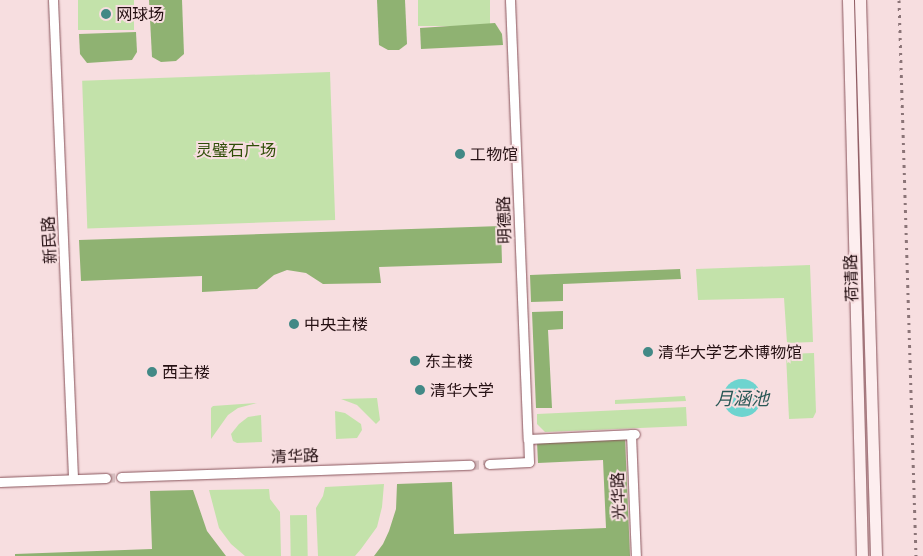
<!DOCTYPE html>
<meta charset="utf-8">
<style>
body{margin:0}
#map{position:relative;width:923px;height:556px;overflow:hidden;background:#f7dee0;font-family:Manrope,"Noto Sans SC",sans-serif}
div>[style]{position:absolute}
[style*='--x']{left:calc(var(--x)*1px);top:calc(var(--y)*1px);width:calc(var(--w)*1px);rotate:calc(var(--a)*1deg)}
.green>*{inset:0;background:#c3e2aa;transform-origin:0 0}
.forest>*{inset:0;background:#8fb272}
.water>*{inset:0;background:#6dd4cf}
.round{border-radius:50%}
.street-tunnel>*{height:9px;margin-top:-4.5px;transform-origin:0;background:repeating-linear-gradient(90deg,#d8bfc1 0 9px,transparent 0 13.5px)}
.roads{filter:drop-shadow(0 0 1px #88535a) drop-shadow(0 0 1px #88535a)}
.street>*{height:9px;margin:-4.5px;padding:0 4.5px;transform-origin:4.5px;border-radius:4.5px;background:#fff}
.secondary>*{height:11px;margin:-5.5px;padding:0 5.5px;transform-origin:5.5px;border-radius:5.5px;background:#fdeeef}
.rail>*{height:3px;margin-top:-1.5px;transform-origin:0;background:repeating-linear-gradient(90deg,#8b7477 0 2.5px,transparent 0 7.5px)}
.dots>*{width:14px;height:14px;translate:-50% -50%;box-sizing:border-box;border:2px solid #f7dee0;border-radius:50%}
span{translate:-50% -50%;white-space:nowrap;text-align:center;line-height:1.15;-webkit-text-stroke:4px #f7dee0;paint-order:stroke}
.poi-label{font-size:16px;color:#251013}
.left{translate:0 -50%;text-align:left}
.park-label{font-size:16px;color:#2f4e07}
.street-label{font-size:16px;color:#251013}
.water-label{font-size:18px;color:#2a5856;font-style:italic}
</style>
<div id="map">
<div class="green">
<div style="left:78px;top:0;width:56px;height:30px"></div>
<div style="left:418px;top:0;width:72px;height:26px"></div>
<div style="left:330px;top:72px;width:148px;height:248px;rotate:88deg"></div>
<div style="clip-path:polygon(810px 265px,813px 342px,787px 343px,784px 298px,698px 300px,696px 269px)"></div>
<div style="clip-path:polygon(814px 353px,816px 412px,813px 418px,789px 419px,786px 354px)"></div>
<div style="clip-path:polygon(685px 396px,686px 401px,615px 404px,615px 400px)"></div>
<div style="clip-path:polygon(377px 398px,380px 420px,376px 424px,357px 405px,341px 399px)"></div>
<div style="clip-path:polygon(257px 403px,238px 408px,228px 415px,211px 439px,211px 408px,213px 406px)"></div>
<div style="clip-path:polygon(686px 407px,687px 426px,545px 432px,537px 424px,537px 414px)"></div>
<div style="clip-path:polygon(335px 411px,345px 413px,361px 424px,362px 430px,357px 438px,336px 439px)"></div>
<div style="clip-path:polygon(261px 415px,262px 442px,237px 443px,233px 441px,231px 434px,239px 424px,248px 417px)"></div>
<div style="clip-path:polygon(384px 484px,382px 507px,377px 527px,361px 549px,355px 556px,318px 556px,316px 508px,323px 496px,325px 487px)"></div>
<div style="clip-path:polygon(269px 489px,270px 499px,280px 512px,281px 556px,245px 556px,231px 544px,219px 528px,209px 490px)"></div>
<div style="left:307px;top:515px;width:41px;height:17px;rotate:89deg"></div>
</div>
<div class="forest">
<div style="clip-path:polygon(149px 0,182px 0,184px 54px,176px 61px,161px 62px,152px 57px)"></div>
<div style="clip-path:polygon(377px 0,405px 0,407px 44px,399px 50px,388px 50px,379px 45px)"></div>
<div style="clip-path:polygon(495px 23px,502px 34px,503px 45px,421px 49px,420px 28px)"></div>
<div style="clip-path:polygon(136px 32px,137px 52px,132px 60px,87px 63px,80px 54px,79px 34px)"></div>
<div style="clip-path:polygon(501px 226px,502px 263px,379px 267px,381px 283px,323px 284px,306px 273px,287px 270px,274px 275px,257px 289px,202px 292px,202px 276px,81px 281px,79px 240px)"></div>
<div style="clip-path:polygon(680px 269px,681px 279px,563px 284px,563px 301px,531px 302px,530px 275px)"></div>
<div style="clip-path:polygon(563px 311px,563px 329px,548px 330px,552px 408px,536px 408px,532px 312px)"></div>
<div style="clip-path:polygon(625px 438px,630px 556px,374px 556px,383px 544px,389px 531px,396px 509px,397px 484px,452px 482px,454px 534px,606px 528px,603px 460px,538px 463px,537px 442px)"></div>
<div style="clip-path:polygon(193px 490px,207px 531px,226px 556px,15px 556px,15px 554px,152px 549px,150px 491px)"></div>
</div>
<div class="water">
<div class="round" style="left:723px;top:379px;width:38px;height:38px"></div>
</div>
<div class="street-tunnel">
<div style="--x:470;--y:465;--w:19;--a:-3"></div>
<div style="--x:106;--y:478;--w:15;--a:-4"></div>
</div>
<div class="roads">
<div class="street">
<div style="--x:53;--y:0;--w:479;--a:87.6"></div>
<div style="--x:510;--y:0;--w:439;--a:87.7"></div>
<div style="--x:631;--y:434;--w:122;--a:87.7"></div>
<div style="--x:489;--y:464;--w:40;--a:-2.9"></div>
<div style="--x:529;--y:462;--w:23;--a:-92"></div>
<div style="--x:528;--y:439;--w:107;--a:-2.7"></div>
<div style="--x:121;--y:477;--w:349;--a:-2"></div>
<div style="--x:0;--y:482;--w:106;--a:-2.2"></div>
</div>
<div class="secondary">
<div style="--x:848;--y:0;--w:556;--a:88.56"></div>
<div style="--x:860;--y:0;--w:556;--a:88.35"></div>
</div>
</div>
<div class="rail">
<div style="--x:899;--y:0;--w:556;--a:88.25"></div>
</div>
<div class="dots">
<div style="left:106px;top:14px;background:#428986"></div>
<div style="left:460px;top:154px;background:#428986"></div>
<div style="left:294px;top:324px;background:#428986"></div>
<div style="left:648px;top:352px;background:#428986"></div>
<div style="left:415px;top:361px;background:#428986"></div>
<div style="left:152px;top:372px;background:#428986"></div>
<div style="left:420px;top:390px;background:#428986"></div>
</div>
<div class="poi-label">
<span class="left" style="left:116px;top:14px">网球场</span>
<span class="left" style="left:470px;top:154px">工物馆</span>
<span class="left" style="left:304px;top:324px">中央主楼</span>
<span class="left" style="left:658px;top:352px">清华大学艺术博物馆</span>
<span class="left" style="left:425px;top:361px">东主楼</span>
<span class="left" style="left:162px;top:372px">西主楼</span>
<span class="left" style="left:430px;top:390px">清华大学</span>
</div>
<div class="park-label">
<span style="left:236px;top:150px">灵璧石广场</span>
</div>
<div class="street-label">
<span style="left:504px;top:220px;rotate:-92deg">明德路</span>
<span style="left:49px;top:240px;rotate:-93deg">新民路</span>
<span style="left:851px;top:278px;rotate:-92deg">荷清路</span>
<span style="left:295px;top:456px;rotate:-2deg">清华路</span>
<span style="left:618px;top:496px;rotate:-92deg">光华路</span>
</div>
<div class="water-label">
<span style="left:742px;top:398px">月涵池</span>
</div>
</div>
